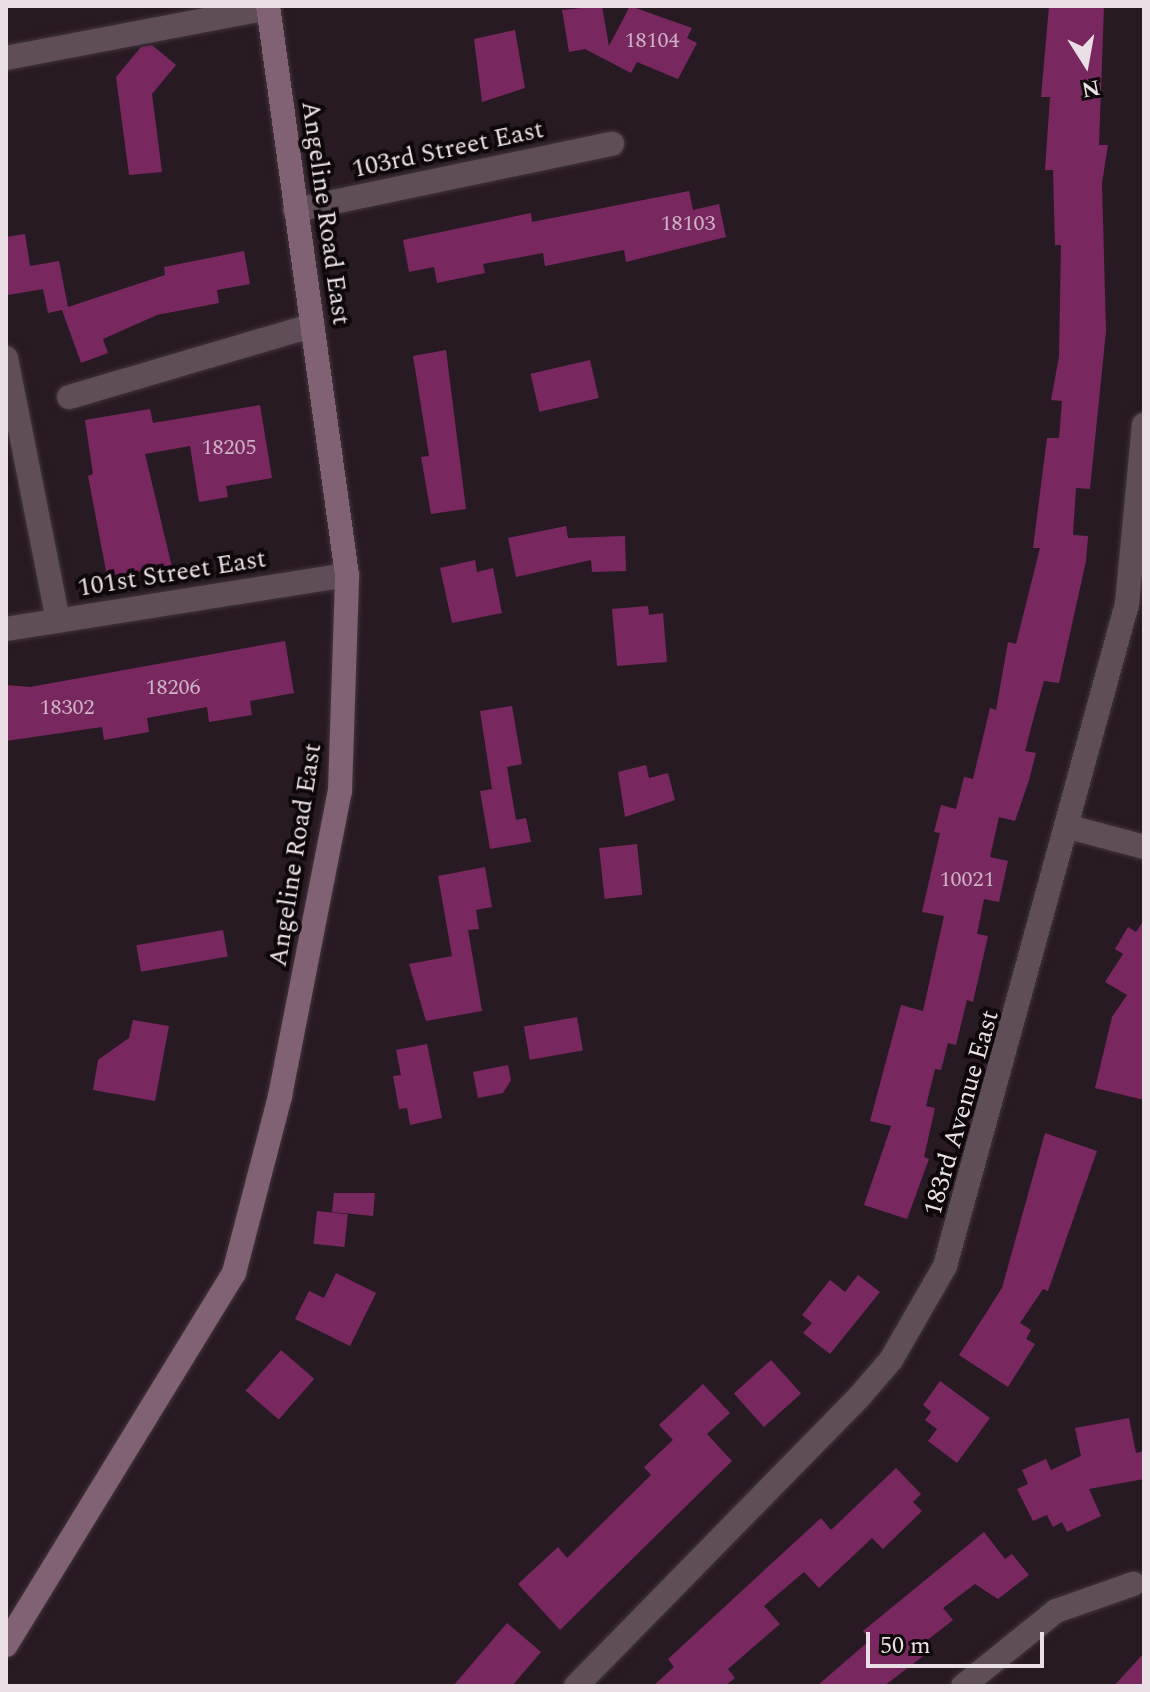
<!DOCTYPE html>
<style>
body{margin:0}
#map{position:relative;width:1150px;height:1692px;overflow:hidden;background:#281a23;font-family:Spectral,serif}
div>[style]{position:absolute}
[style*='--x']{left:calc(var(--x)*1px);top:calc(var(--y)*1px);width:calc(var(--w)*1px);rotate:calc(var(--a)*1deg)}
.building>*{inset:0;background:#79285f;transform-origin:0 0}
.roads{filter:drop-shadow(0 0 2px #41353c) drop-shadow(0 0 2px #41353c)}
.street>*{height:24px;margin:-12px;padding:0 12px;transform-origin:12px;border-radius:12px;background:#5f4e58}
.secondary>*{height:24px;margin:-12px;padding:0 12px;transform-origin:12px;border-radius:12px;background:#816174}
span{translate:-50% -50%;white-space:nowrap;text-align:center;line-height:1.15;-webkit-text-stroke:8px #0d070a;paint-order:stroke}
.number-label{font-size:22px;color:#cdb1c4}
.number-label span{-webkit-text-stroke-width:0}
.street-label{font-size:26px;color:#e9dfe5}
.frame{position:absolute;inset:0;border:8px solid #e9dfe5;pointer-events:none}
.north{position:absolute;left:1046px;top:24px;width:80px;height:80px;-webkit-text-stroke:6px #0d070a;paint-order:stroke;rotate:169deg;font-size:22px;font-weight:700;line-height:32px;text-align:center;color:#e9dfe5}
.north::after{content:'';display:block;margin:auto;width:28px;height:36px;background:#e9dfe5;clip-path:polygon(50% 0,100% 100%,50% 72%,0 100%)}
.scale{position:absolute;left:866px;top:1632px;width:178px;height:36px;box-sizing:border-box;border:4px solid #e9dfe5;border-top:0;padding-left:10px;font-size:24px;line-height:28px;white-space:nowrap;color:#e9dfe5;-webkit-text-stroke:6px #0d070a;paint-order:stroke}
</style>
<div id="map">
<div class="building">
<div style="clip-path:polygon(602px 6px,609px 46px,630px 6px,692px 28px,687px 38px,697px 43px,678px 79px,637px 62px,631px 73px,585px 49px,569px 52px,562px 10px)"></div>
<div style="clip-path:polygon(1049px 6px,1104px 6px,1099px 145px,1108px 145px,1102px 183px,1106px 331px,1090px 489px,1076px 488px,1073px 535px,1088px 536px,1086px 561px,1059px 683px,1044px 681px,1036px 709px,1025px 751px,1036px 753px,1029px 780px,1015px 821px,999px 817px,990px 857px,1008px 861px,999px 902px,984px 899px,977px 934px,988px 936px,973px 1002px,967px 1000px,956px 1045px,948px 1043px,941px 1070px,935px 1069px,926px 1106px,935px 1108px,924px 1157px,929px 1159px,907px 1219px,864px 1205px,891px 1126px,870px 1121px,901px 1005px,923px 1011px,944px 916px,922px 912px,940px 833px,934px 832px,941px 805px,956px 809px,964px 777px,973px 779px,990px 708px,996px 710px,1008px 642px,1016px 644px,1040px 548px,1033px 548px,1047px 438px,1059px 438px,1062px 401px,1051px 400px,1059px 357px,1061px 245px,1055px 245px,1053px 170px,1045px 170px,1050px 97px,1041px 97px)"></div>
<div style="clip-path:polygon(515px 30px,525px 88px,482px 102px,474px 39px)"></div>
<div style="clip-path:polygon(152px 45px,176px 65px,152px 94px,162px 172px,129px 175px,116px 77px,141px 47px)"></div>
<div style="clip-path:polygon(689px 191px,693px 210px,719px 204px,726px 237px,626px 262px,624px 250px,545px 266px,543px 253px,483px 264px,485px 273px,437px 283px,434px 267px,409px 272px,403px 240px,531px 213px,532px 222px)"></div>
<div style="clip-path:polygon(25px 234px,30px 266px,59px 261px,68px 307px,165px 275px,164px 267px,244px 251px,250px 284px,217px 290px,219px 303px,157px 315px,103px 339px,108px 353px,81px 363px,62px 310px,48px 313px,43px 289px,8px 295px,6px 237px)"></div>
<div style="clip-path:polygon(446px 350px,466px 509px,431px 514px,421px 457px,429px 456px,413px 356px)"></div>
<div style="left:590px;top:360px;width:39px;height:61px;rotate:77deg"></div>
<div style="clip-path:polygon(260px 405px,272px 478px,226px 486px,228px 497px,199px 502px,190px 446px,145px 454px,172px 567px,107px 576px,88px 476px,93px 474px,85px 420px,150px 409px,153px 423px)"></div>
<div style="clip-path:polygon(566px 526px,568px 538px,625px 536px,626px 571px,592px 572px,591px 560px,516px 577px,508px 538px)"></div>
<div style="clip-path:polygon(475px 560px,477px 572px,493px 568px,502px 613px,452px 623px,440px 568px)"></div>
<div style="clip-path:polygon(648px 606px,649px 615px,663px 613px,667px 662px,617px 666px,612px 609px)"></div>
<div style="clip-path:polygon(285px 641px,294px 693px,250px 701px,252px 715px,209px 722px,207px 707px,147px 718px,149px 732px,104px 740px,102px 727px,6px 741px,6px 685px,30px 687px)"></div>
<div style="clip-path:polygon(512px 706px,522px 764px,507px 767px,516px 820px,526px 818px,531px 842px,490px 849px,480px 791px,492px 789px,480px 711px)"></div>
<div style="clip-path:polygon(646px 765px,649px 778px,668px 773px,675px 800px,625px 817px,618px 772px)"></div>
<div style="left:637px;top:844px;width:51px;height:38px;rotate:84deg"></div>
<div style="clip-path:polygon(485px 867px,492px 907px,476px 910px,479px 929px,468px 930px,482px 1011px,426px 1021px,409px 964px,452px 956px,438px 876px)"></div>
<div style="clip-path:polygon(1144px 920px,1144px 1100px,1095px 1088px,1112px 1017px,1127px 995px,1105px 982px,1123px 954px,1115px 949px,1128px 927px,1136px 932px)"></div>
<div style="left:223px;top:930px;width:27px;height:88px;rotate:80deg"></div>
<div style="left:577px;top:1017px;width:34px;height:54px;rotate:80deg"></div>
<div style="clip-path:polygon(133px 1020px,169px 1026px,155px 1101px,93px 1090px,98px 1060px,129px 1038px)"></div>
<div style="clip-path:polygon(427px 1044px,442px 1118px,410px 1125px,407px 1108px,399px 1109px,393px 1076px,401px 1075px,396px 1050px)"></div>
<div style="clip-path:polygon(508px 1065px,511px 1080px,503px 1093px,478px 1098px,473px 1072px)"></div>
<div style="clip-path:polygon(1045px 1133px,1097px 1151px,1048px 1291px,1043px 1289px,1020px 1323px,1031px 1330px,1026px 1339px,1035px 1344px,1008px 1387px,959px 1355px,1002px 1288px)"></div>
<div style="clip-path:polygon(334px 1193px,375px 1193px,373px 1216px,332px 1212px)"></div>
<div style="left:317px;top:1211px;width:31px;height:33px;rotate:6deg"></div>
<div style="clip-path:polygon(336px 1273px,376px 1293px,350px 1346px,295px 1319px,309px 1291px,324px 1298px)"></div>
<div style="clip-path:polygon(858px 1275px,880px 1292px,830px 1354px,803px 1333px,812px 1323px,802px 1315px,830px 1280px,845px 1292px)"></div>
<div style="left:281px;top:1350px;width:44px;height:54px;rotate:41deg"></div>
<div style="left:771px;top:1360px;width:45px;height:50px;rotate:48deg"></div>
<div style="clip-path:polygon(940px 1381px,990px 1418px,957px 1463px,928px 1441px,937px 1429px,925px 1420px,931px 1412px,923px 1405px)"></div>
<div style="clip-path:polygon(703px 1384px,730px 1413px,707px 1434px,732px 1461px,560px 1630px,518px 1584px,558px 1547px,567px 1558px,651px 1475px,644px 1467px,673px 1440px,659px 1425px)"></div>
<div style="clip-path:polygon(1129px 1418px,1136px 1453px,1144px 1451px,1144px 1479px,1089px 1489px,1101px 1516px,1067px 1532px,1062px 1522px,1053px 1527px,1047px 1515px,1033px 1521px,1017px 1489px,1028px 1484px,1022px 1470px,1046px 1459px,1051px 1470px,1081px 1456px,1075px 1428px)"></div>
<div style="clip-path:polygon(896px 1468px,921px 1494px,913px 1502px,922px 1511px,883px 1549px,872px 1538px,819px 1588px,804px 1572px,764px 1606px,780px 1624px,728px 1669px,735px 1678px,725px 1686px,653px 1686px,674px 1667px,668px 1659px,821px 1518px,831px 1530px)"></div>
<div style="clip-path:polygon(984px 1532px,1005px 1559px,1012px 1554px,1029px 1575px,998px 1599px,975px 1584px,943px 1608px,953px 1620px,925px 1642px,931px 1650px,884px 1686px,817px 1686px,870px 1640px,863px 1631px)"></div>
<div style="clip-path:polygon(507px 1623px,541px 1652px,512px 1686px,453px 1686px)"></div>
<div style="clip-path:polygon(1144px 1653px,1144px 1686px,1114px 1686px)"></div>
</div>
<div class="roads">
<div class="street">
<div style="--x:6;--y:58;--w:267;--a:-10.8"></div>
<div style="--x:295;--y:210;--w:324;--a:-11.8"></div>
<div style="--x:6;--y:358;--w:267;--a:78.8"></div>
<div style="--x:69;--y:397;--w:254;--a:-16.4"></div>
<div style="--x:6;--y:629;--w:345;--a:-9"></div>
<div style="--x:1069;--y:827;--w:78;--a:14.9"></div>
<div style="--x:576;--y:1686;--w:404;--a:-45.6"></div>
<div style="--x:859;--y:1397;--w:49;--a:-49.1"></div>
<div style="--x:891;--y:1360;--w:108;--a:-60.1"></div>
<div style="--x:945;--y:1266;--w:687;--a:-74.63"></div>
<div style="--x:1127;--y:604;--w:180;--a:-84.6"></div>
<div style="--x:963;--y:1686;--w:119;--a:-38.9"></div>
<div style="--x:1056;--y:1611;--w:82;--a:-19.3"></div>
</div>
<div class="secondary">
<div style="--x:6;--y:1645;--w:436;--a:-58.5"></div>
<div style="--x:234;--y:1273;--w:183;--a:-75.4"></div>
<div style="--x:280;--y:1096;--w:311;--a:-78.9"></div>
<div style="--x:340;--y:791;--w:216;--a:-88.1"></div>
<div style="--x:347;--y:575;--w:574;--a:-97.9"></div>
</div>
</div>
<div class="number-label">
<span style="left:652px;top:41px">18104</span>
<span style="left:688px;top:224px">18103</span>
<span style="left:229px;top:448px">18205</span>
<span style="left:173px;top:688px">18206</span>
<span style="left:67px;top:708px">18302</span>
<span style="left:967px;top:880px">10021</span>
</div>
<div class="street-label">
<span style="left:448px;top:150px;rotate:-12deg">103rd Street East</span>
<span style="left:325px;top:213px;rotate:82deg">Angeline Road East</span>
<span style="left:172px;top:574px;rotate:-9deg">101st Street East</span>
<span style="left:296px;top:855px;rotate:-81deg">Angeline Road East</span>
<span style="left:962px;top:1113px;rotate:-74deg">183rd Avenue East</span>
</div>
<div class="frame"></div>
<div class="north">N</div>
<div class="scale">50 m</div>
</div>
